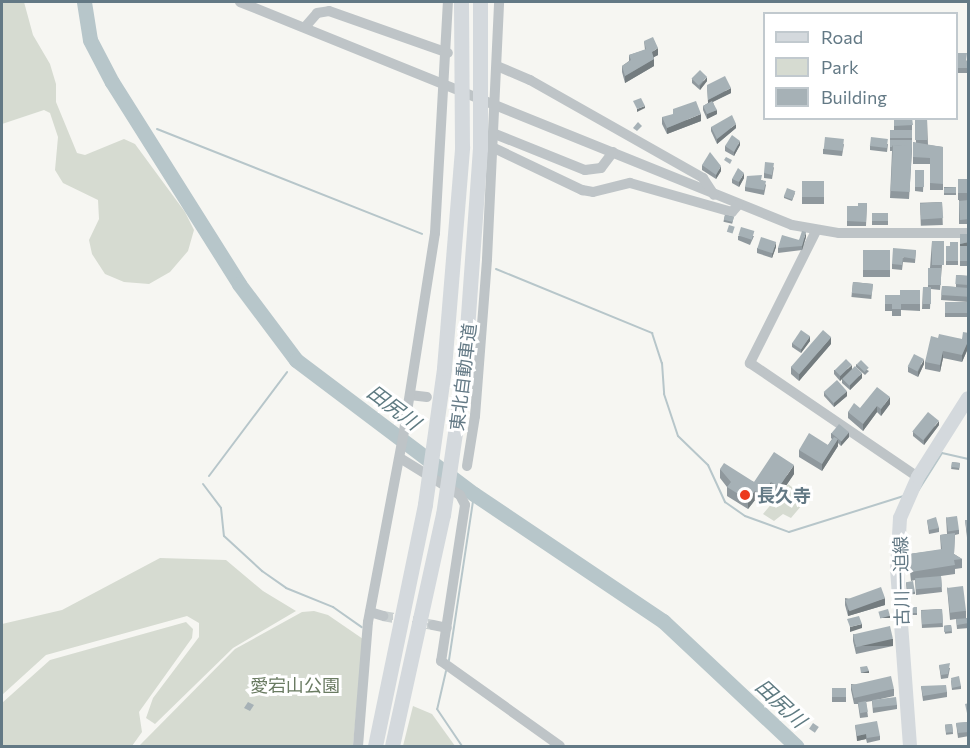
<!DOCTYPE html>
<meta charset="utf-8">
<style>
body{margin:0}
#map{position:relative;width:970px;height:748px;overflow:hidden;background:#f6f6f2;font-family:Commissioner,"Noto Sans JP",sans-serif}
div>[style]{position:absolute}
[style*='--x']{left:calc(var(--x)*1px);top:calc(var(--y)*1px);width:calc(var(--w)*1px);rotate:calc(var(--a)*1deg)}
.green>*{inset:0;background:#d6dbd1}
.stream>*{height:2px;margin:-1px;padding:0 1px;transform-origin:1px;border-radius:1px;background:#b7c6ca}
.river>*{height:15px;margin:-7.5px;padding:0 7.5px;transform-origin:7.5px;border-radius:7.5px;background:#b7c6ca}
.minor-tunnel>*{height:10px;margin-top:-5px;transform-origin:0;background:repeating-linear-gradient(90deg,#cad0d1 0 10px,transparent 0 15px)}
.minor>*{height:10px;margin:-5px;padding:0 5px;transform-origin:5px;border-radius:5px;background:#bec4c7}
.major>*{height:14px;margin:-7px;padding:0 7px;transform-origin:7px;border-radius:7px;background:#d4d9dd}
.highway>*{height:15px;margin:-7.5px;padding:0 7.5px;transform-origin:7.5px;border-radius:7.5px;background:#d4d9dd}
.wall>*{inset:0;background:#8f989d;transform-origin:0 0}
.shaded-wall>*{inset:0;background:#747c7f;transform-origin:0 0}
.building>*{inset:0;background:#a6b1b6;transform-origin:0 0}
.dots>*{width:16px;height:16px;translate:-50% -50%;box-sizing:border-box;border:3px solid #fff;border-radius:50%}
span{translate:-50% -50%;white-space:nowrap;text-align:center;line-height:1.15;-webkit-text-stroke:6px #fff;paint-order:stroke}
.street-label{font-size:18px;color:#637985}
.poi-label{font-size:18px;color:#637985;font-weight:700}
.left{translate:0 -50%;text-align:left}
.park-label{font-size:18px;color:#6a7b62}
.water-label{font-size:20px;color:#5f7b82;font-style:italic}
.frame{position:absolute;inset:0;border:3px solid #637985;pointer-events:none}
.legend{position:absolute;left:763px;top:12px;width:195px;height:108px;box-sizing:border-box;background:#fff;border:2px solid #c1c9ce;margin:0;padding:8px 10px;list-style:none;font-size:18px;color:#637985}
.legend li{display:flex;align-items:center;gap:12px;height:30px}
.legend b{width:30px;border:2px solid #c1c9ce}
</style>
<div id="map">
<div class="green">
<div style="clip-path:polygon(2px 2px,24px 2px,33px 35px,50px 64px,56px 84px,56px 102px,77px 153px,85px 155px,124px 139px,135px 144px,185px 212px,194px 230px,188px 251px,170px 272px,149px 284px,124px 282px,105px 274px,92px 254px,89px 240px,99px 219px,98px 200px,63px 183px,55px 170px,58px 137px,50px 113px,44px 110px,2px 124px)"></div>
<div style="clip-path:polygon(788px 484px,807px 499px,791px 518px,783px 514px,774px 521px,763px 514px)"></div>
<div style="clip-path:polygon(160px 558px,226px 560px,263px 591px,296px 611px,233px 648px,155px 724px,146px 718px,153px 698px,199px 637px,199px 623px,187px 616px,46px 655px,2px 695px,2px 624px,62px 610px)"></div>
<div style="clip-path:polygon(314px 611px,328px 615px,363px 639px,353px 746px,139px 746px,235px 649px,302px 612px)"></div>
<div style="clip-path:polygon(186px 622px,193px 629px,192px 638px,139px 712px,142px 732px,132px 746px,2px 746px,2px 703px,50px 660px)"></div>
<div style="clip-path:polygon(413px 706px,432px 714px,455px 746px,403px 746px)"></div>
</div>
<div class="stream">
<div style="--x:157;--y:129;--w:285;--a:21.6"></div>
<div style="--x:146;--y:135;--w:6;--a:-31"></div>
<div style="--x:496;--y:269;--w:169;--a:22.3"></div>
<div style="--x:652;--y:333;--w:32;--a:72"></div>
<div style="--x:662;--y:363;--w:31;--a:86"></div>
<div style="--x:664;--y:394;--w:44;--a:71.6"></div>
<div style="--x:678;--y:436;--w:42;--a:44"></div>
<div style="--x:708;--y:465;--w:41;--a:65.3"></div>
<div style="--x:725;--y:502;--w:24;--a:35"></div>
<div style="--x:745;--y:516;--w:47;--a:20"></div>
<div style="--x:789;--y:532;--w:121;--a:-17.4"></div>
<div style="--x:295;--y:362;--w:2;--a:-63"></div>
<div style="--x:209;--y:476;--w:130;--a:-53.1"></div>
<div style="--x:203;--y:484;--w:30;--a:53"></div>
<div style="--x:221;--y:508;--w:28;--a:84"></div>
<div style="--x:224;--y:536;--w:52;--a:42.6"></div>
<div style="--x:262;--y:571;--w:29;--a:35"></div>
<div style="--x:286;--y:588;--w:51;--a:22"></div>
<div style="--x:333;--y:607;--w:35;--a:35"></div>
<div style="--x:918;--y:491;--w:45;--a:-57.7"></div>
<div style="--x:942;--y:453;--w:27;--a:13"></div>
<div style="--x:449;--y:660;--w:168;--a:-81.4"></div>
<div style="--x:446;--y:671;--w:39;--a:103"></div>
<div style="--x:437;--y:709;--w:45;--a:56"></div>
</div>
<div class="river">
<div style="--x:84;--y:2;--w:38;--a:81"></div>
<div style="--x:90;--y:40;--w:47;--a:62.4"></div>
<div style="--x:112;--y:82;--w:239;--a:57.8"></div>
<div style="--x:239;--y:284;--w:95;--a:53.1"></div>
<div style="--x:296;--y:360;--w:223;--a:37"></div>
<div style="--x:474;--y:494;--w:228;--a:33.9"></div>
<div style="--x:663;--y:621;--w:183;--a:43.2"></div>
</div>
<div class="minor-tunnel">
<div style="--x:383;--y:616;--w:51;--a:10.2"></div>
</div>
<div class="minor">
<div style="--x:240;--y:2;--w:595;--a:22"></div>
<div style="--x:792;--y:225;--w:48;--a:9.7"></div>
<div style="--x:839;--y:233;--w:129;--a:0"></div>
<div style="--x:305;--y:27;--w:18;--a:-49"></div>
<div style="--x:317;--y:13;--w:12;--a:-9"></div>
<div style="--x:329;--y:11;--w:126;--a:19.4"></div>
<div style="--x:497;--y:66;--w:36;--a:23"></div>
<div style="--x:530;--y:80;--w:199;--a:29.5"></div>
<div style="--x:703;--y:178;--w:20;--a:57"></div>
<div style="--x:495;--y:134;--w:97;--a:21.8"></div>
<div style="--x:585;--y:170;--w:16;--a:-7"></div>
<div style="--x:601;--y:168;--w:20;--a:-53"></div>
<div style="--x:494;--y:148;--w:98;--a:25.5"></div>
<div style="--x:582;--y:190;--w:11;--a:10"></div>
<div style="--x:593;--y:192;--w:38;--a:-14"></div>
<div style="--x:630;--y:183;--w:106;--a:15.9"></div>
<div style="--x:732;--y:212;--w:9;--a:-49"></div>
<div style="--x:816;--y:231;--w:148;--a:116.6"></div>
<div style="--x:750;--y:363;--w:203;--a:34.2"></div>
<div style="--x:410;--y:395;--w:17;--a:7"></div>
<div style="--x:400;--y:458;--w:70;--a:31.7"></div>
<div style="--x:460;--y:495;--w:11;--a:63"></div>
<div style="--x:465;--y:505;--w:158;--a:98.7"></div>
<div style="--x:441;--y:661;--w:146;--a:35.5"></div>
<div style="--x:467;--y:466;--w:51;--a:-80.9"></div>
<div style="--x:475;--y:416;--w:157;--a:-85.6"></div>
<div style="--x:487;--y:259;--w:257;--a:-87.3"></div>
<div style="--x:370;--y:612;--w:14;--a:17"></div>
<div style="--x:433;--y:625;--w:14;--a:12"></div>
<div style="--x:358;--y:746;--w:124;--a:-85.4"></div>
<div style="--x:368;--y:622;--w:194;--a:-79.3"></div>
<div style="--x:404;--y:431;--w:200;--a:-81.1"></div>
<div style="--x:435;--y:233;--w:231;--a:-86.8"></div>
</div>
<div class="major">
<div style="--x:910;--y:746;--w:176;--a:-94.2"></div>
<div style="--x:897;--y:570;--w:52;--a:-86.7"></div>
<div style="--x:900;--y:518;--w:45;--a:-66.3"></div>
<div style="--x:918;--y:477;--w:93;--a:-57.7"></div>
</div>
<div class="highway">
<div style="--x:375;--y:746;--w:247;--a:-78.3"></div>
<div style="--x:425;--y:504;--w:137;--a:-82"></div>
<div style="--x:444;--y:368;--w:222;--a:-85.3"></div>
<div style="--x:462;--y:147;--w:145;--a:-90.4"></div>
<div style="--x:392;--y:746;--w:237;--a:-77.6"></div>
<div style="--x:443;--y:515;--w:146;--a:-81.7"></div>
<div style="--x:464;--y:371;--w:223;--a:-85.9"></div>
<div style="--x:480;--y:149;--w:147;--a:-90"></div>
</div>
<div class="wall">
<div style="clip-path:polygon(644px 41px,658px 55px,654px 57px,654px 66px,625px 83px,622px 72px,622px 66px,629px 61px,629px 55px,645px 50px)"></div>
<div style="clip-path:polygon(957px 53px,967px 61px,969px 61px,969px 73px,957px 73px)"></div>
<div style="clip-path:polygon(692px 79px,707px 81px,700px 90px,692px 83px)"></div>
<div style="clip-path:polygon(707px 85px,731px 93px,713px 102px,717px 114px,707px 119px,703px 110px,703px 106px,708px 103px)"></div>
<div style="clip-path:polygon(662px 117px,701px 121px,667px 134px,662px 124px)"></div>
<div style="clip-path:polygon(894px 118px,912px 118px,912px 151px,909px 199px,890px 198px,892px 151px,890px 151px,890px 130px,894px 130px)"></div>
<div style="clip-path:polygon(915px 118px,927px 118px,928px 145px,943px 147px,943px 190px,930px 190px,930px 164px,913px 164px,913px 142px,916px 143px)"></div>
<div style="clip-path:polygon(711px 127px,736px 128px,717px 144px,711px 131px)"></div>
<div style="clip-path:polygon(844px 144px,842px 156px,823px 154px,823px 149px)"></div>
<div style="clip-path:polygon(888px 144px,887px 152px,870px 150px,870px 146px)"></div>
<div style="clip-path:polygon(740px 145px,734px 156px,725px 151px,725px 146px)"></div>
<div style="clip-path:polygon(702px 165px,721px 171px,716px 179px,702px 170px)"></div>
<div style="clip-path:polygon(774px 167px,772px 179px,764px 178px,764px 173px)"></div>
<div style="clip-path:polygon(915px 170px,924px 170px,923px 192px,915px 191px)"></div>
<div style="clip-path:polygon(744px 178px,739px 187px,732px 183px,732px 179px)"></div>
<div style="left:958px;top:179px;width:11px;height:21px"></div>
<div style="clip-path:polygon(762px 180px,766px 185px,764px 195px,745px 191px,745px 187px)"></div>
<div style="left:802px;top:181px;width:22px;height:23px"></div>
<div style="left:956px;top:187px;width:8px;height:12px;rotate:90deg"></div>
<div style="clip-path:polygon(795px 193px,792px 201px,784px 198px,784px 196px)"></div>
<div style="left:969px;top:200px;width:24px;height:10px;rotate:90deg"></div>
<div style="left:942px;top:202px;width:23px;height:22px;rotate:88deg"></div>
<div style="clip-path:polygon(867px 203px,866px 226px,847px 226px,847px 206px,858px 206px)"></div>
<div style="left:888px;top:213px;width:12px;height:16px;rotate:90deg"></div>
<div style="left:725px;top:215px;width:9px;height:7px;rotate:13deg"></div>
<div style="left:960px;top:234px;width:9px;height:32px"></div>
<div style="clip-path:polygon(738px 236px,754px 236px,750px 245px,738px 240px)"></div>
<div style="clip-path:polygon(806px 237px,802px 250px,778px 253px,778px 248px)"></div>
<div style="clip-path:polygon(932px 241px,944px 241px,940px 290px,931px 289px,930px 309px,922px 309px,923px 287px,928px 287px,928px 268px,930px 268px)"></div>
<div style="clip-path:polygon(958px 242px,958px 265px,946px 265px,946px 246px,950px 246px)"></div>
<div style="clip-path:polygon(776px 247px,772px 258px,757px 253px,757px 248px)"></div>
<div style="left:863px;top:250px;width:27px;height:27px"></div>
<div style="clip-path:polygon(916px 250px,915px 263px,903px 262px,902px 270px,892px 269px,892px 264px)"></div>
<div style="clip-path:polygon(956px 275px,969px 276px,968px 302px,941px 300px,942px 286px,956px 287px)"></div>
<div style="left:853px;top:282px;width:20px;height:15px;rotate:6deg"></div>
<div style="clip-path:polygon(920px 290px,920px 311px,901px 310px,901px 316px,892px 316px,892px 311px,885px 311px,885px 295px,900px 295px)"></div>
<div style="left:969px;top:302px;width:15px;height:24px;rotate:90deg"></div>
<div style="clip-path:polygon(969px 333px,969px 346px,962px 362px,943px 358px,940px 372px,925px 369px,925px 362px,938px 338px,962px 339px)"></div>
<div style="clip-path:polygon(810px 341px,801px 353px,792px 347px,792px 343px)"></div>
<div style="clip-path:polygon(831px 344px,799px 381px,791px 374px,791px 367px)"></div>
<div style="clip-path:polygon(856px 364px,869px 371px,865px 375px,856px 367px)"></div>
<div style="clip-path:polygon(924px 364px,918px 377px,908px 372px,908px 367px)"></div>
<div style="clip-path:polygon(852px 369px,862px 378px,850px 390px,842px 383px,842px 378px,840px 381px,834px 374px,834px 370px)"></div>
<div style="clip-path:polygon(824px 392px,847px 396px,834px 407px,824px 396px)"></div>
<div style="clip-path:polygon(890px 404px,881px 416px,877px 412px,863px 431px,848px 418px,848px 412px,860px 408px)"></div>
<div style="clip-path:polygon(939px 425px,924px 445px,913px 436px,913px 432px)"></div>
<div style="clip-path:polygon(831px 433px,849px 437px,841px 446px,838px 443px,838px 446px,822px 471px,799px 457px,799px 450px,828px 445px,832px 439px,831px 438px)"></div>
<div style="left:952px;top:462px;width:8px;height:7px;rotate:7deg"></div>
<div style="clip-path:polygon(720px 469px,754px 482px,794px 474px,779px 496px,771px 491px,762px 505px,755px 500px,748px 509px,727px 496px,727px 487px,720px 478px)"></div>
<div style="clip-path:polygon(946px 517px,959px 530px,959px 534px,955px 535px,954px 554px,962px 559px,962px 568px,955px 569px,955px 574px,941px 576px,942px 592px,916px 595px,915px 580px,911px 581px,909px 563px,909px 554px,941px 550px,940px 535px,947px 534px)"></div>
<div style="clip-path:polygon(927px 520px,939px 528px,939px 532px,929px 534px)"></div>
<div style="clip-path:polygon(965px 520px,969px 520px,969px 546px,968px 546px)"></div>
<div style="clip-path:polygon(906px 582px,915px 592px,915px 594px,907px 595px)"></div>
<div style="clip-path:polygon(947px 587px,966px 611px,966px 618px,969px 618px,969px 628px,957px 629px,956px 619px,950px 620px)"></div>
<div style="clip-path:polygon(845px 598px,885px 605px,848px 616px,845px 605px)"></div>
<div style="left:908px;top:607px;width:9px;height:8px"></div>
<div style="left:942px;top:609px;width:18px;height:21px;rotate:87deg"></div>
<div style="left:951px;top:625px;width:8px;height:7px;rotate:83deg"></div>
<div style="clip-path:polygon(853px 634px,893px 646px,856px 654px,853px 641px)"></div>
<div style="clip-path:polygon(939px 665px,950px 668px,948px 678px,941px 679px)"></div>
<div style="clip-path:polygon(951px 680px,961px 686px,961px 689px,952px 690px)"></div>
<div style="clip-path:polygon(851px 684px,894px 689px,894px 696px,876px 700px,897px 705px,897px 709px,873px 713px,872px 701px,866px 702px,868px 717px,860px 718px,858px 704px,854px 704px,851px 690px)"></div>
<div style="clip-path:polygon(921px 686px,947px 692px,947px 697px,923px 701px)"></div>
<div style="left:832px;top:688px;width:14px;height:14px"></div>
<div style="clip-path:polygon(969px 722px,969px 736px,958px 738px,956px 723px)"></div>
<div style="left:952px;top:724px;width:10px;height:7px;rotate:84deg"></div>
<div style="clip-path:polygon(855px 725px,880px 736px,880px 740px,867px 743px,866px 739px,857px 741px)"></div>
</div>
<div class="shaded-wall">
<div style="clip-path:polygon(658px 48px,658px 55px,652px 58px,652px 52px)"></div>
<div style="clip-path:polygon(654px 59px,654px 66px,625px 83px,625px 76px)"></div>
<div style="clip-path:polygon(707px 77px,707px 81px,700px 90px,700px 86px)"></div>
<div style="clip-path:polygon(731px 88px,731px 93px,708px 104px,708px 100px)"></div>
<div style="clip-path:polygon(645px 106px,645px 108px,637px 112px,637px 109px)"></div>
<div style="clip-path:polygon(717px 110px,717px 114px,707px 119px,707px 114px)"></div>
<div style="clip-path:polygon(701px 114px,701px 121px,667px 134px,667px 128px)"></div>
<div style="clip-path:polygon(736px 124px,736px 128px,717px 144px,717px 139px)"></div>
<div style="clip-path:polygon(740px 141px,740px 145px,734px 156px,734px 152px)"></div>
<div style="clip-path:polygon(721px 166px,721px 171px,716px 179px,716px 175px)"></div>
<div style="clip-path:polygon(744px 173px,744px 178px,739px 187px,739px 182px)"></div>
<div style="clip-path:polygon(806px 232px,806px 237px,802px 250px,802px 246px)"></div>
<div style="clip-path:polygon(776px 242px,776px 247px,772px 258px,772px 254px)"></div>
<div style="clip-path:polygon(969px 242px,969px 246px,960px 249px,960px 244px)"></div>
<div style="clip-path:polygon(810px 336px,810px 341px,801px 353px,801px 349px)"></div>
<div style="clip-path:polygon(831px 337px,831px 344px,799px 381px,799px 374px)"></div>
<div style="clip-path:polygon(969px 339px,969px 346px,962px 362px,962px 355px)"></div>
<div style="clip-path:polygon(943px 351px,943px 358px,940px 372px,940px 365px)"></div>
<div style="clip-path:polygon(924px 359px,924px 364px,918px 377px,918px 372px)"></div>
<div style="clip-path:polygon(852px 365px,852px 370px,840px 381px,840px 376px)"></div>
<div style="clip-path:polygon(862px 373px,862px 378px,850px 390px,850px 385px)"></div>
<div style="clip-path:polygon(847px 391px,847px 396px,834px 407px,834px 402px)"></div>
<div style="clip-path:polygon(890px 397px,890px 404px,881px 416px,881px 409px)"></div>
<div style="clip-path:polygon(877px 406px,877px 412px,863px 431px,863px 424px)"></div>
<div style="clip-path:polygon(939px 421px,939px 425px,924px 445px,924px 440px)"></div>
<div style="clip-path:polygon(849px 432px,849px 437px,841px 446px,841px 441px)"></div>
<div style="clip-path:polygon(838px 439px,838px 446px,822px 471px,822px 464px)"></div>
<div style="clip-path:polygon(794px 465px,794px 474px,779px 496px,779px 487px)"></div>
<div style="clip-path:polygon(771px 482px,771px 491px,762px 505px,762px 496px)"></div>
<div style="clip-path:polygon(755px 491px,755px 500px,748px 509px,748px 500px)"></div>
<div style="clip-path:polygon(885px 598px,885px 605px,848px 616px,848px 610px)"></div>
<div style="left:890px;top:616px;width:2px;height:10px;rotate:90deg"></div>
<div style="clip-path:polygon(862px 624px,862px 628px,850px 632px,850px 627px)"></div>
<div style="left:893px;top:639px;width:7px;height:38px;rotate:90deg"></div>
<div style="left:869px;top:671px;width:2px;height:8px;rotate:90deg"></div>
<div style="clip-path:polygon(866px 734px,866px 739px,857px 741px,857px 736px)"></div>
</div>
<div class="building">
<div style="clip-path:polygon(653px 37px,658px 48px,652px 52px,654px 59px,625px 76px,622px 66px,631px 60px,629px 55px,646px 49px,644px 41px)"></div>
<div style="clip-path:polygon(957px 53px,967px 53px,966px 61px,969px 61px,969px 68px,957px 68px)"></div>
<div style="left:700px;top:70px;width:10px;height:12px;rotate:45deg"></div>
<div style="clip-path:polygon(725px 76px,731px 88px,708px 100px,707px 85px)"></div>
<div style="clip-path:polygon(641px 98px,645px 106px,637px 109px,633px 101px)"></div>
<div style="clip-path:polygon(696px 101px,701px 114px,667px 128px,662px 117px,673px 114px,673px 109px)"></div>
<div style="clip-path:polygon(712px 101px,717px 110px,707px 114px,703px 106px)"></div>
<div style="clip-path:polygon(732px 115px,736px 124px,717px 139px,711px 127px)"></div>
<div style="clip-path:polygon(894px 118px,912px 118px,913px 125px,894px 126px)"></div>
<div style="left:915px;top:118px;width:12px;height:22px"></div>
<div style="clip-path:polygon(638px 122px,642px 126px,637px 131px,633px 128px)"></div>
<div style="left:890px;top:130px;width:22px;height:8px"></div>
<div style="clip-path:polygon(732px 135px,740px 141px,734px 152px,725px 146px)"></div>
<div style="left:825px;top:137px;width:19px;height:12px;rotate:6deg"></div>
<div style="left:871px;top:137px;width:17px;height:9px;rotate:7deg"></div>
<div style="clip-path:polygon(890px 140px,912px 140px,912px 147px,893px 145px,892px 147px,890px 147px)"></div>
<div style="clip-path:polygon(913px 142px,943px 147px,943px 184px,930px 183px,930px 158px,913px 157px)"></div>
<div style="left:893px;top:145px;width:19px;height:46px;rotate:3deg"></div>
<div style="clip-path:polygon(710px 152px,721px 166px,716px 175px,702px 165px)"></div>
<div style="clip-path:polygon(726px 157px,732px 160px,730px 164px,724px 160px)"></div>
<div style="clip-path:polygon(765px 162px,774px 163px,772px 175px,764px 173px)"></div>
<div style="clip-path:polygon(738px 168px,744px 173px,739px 182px,732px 179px)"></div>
<div style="left:915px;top:170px;width:9px;height:17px"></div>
<div style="clip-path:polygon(762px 175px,761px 180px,766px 181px,764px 190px,745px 187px,747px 176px)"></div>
<div style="left:958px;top:179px;width:11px;height:14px"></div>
<div style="left:802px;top:181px;width:22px;height:16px"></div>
<div style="clip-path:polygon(956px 187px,956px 193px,944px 193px,944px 188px)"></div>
<div style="left:787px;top:188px;width:9px;height:9px;rotate:21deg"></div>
<div style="clip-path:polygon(969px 200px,969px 219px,960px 220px,959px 201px)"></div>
<div style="left:942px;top:202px;width:16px;height:22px;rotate:86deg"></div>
<div style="clip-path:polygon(858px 203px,867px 203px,866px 222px,847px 221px,847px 206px,858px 206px)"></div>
<div style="left:888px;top:213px;width:8px;height:16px;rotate:90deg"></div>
<div style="left:725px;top:215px;width:9px;height:5px;rotate:13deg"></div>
<div style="left:729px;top:225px;width:6px;height:7px;rotate:18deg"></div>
<div style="left:741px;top:227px;width:14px;height:9px;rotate:17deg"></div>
<div style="clip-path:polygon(802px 231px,806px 232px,802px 246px,778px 248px,782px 235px,799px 240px)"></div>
<div style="clip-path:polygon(960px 234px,969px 234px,969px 242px,960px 244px)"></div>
<div style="left:761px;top:237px;width:16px;height:12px;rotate:18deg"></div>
<div style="left:932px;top:241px;width:12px;height:24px"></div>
<div style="left:950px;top:242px;width:8px;height:4px"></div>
<div style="left:946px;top:246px;width:12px;height:15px"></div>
<div style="left:960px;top:246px;width:9px;height:15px"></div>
<div style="clip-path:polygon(893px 248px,916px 250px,915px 259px,903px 257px,902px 265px,892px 264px)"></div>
<div style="left:863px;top:250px;width:27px;height:20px"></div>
<div style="left:928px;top:268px;width:13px;height:17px"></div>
<div style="left:956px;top:275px;width:13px;height:9px;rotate:4deg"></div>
<div style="left:853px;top:282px;width:20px;height:11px;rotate:6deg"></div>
<div style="left:942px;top:286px;width:27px;height:9px;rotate:4deg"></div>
<div style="left:923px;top:287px;width:8px;height:17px"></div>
<div style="clip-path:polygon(900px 290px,920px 290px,920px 304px,901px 304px,901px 309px,892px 309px,892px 304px,885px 304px,885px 295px,900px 295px)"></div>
<div style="left:969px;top:302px;width:11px;height:24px;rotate:90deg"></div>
<div style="left:801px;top:330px;width:11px;height:16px;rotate:34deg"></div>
<div style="left:823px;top:330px;width:11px;height:49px;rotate:41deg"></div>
<div style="clip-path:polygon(963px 332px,969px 333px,969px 339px,962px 355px,943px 351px,940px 365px,925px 362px,931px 336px,938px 338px,939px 334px,962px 339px)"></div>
<div style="left:914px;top:354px;width:11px;height:14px;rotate:27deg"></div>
<div style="left:846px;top:359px;width:8px;height:16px;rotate:45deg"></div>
<div style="left:861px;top:360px;width:11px;height:6px;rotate:45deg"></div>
<div style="left:855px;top:366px;width:10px;height:18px;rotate:45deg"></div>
<div style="left:837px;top:380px;width:15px;height:18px;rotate:48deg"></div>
<div style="clip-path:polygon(877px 387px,890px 397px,881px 409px,877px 406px,863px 424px,848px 412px,854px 403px,860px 408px)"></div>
<div style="left:928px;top:412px;width:14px;height:25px;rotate:39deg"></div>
<div style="left:839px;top:424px;width:13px;height:12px;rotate:39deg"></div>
<div style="clip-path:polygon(809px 433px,828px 445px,834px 437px,838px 439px,822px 464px,799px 450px)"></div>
<div style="clip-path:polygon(774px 452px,794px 465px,779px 487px,771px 482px,762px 496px,755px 491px,748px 500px,727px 487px,731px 482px,720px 469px,724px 463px,754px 482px)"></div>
<div style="left:952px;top:462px;width:8px;height:5px;rotate:7deg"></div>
<div style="left:957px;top:516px;width:14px;height:11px;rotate:82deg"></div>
<div style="clip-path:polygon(936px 517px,939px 528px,929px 530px,927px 520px)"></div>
<div style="clip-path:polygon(965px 520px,969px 520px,969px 539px,968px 539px)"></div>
<div style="clip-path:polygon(955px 533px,954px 554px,962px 559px,954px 560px,955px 565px,911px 572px,909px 554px,942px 549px,940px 535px)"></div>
<div style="left:941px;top:576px;width:11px;height:26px;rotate:85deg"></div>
<div style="clip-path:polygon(967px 576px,969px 576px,968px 608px)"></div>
<div style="left:913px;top:581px;width:11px;height:7px;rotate:80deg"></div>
<div style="left:963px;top:586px;width:25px;height:16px;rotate:83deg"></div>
<div style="left:881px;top:587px;width:12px;height:38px;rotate:70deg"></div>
<div style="left:908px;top:607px;width:9px;height:6px"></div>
<div style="left:888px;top:609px;width:7px;height:10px;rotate:74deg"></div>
<div style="left:942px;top:609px;width:14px;height:21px;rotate:86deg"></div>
<div style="clip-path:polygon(859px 616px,862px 624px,850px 627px,847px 619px)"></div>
<div style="clip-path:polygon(969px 618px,969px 623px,957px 625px,956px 619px)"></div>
<div style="clip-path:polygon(951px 625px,952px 631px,944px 632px,944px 626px)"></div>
<div style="left:890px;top:626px;width:13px;height:38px;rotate:77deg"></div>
<div style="clip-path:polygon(950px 663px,948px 674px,941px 675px,939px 665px)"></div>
<div style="clip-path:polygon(867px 666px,869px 671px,861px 673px,860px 667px)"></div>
<div style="left:891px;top:676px;width:13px;height:41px;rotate:77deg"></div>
<div style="clip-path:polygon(959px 676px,961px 686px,952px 688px,951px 678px)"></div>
<div style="clip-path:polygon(946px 685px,947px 692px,923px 696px,921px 686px)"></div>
<div style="left:832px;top:688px;width:14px;height:9px"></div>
<div style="left:896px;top:697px;width:8px;height:24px;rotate:83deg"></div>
<div style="left:866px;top:701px;width:11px;height:8px;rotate:80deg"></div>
<div style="clip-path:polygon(248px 702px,254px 705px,250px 711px,244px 708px)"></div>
<div style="clip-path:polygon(969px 703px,969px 713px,967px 713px,965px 704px)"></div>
<div style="clip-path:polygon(877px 721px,880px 736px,867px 738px,866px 734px,857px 736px,855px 725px)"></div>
<div style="clip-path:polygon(969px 722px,969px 732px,958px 733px,956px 723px)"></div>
<div style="left:813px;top:723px;width:7px;height:7px;rotate:34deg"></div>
<div style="left:952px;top:724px;width:8px;height:7px;rotate:83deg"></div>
</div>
<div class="dots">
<div style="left:745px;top:495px;background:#ec3a1c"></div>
</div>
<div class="street-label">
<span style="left:463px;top:377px;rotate:-83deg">東北自動車道</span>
<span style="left:901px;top:581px;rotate:-91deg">古川一迫線</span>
</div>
<div class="poi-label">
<span class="left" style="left:757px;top:495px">長久寺</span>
</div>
<div class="park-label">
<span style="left:295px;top:685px">愛宕山公園</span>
</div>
<div class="water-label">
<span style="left:394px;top:407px;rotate:37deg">田尻川</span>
<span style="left:781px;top:703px;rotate:43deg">田尻川</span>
</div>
<div class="frame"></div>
<ul class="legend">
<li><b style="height:8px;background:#d4d9dd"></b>Road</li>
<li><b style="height:16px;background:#d6dbd1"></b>Park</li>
<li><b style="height:16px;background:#a6b1b6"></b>Building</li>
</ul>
</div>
